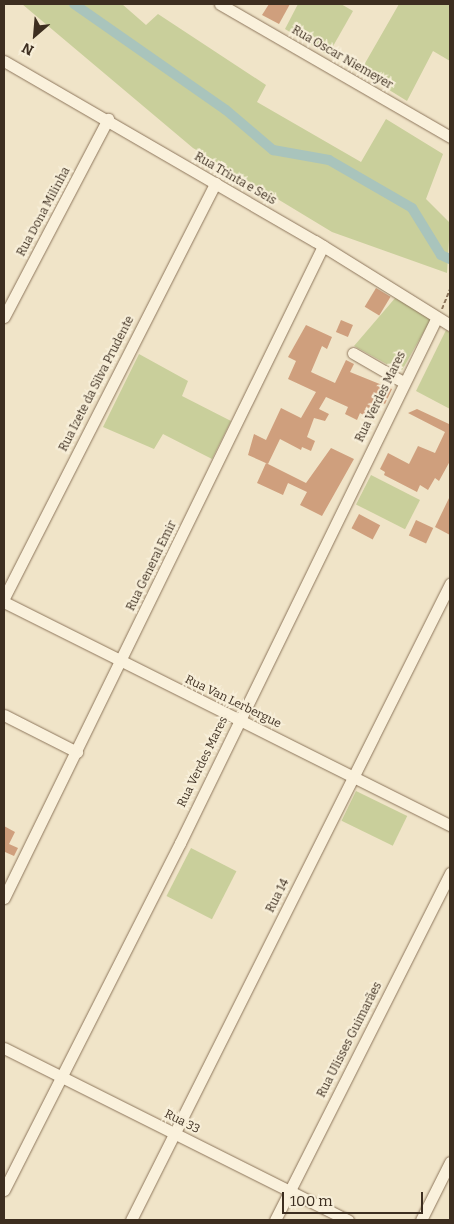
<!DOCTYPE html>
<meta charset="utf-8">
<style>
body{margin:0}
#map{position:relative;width:454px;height:1224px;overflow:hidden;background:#f0e4c8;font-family:Bitter,serif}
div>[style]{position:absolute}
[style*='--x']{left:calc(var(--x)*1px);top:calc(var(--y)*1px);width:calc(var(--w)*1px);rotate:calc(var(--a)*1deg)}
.green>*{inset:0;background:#c9cf9b;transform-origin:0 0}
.canal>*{height:10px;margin:-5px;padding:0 5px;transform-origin:5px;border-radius:5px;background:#a9c4bc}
.building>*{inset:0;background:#cf9f7d;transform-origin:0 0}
.path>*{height:2px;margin-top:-1px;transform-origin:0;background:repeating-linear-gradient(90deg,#8d765c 0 4px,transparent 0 6.5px)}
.roads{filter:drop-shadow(0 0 1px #8d765c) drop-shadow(0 0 1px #8d765c)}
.minor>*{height:11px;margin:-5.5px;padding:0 5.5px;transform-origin:5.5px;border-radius:5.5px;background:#faf1dc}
span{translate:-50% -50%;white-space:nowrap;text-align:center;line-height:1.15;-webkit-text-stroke:4px #f7eed8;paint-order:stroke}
.street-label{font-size:12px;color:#3d2e20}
.frame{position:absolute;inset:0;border:5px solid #3d2e20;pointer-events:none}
.north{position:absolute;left:10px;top:10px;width:50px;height:50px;-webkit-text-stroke:4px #f7eed8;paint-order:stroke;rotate:207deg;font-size:14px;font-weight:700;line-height:20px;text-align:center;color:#3d2e20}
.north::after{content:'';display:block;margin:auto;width:18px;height:22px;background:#3d2e20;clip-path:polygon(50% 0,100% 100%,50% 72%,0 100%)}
.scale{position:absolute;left:282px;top:1192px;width:141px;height:22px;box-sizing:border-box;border:2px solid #3d2e20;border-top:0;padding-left:6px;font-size:15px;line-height:18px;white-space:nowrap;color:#3d2e20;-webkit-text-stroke:4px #f7eed8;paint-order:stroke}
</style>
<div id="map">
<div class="green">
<div style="clip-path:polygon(22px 4px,122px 4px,146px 25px,158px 14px,266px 85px,257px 102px,361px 162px,386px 119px,443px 154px,426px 199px,450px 223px,447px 273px,332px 232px,193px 148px)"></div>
<div style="clip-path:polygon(298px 4px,341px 4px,353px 11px,328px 55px,285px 29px)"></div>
<div style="clip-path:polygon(399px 4px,450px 4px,450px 61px,433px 51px,407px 101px,360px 72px)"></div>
<div style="clip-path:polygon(396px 297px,431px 319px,401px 372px,354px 346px)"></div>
<div style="clip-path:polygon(446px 330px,450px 333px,450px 409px,416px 391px)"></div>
<div style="clip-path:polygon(139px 354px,188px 381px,182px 396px,231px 421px,212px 459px,163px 434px,154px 449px,103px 427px)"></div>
<div style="left:371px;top:475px;width:55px;height:33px;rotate:27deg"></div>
<div style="left:356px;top:791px;width:57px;height:33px;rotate:26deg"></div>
<div style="left:191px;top:848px;width:51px;height:54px;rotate:27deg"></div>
</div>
<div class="canal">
<div style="--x:74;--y:4;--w:185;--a:34.9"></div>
<div style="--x:226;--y:110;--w:62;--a:40.4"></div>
<div style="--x:273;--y:150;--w:57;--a:10.1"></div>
<div style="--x:329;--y:160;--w:96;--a:30"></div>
<div style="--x:412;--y:208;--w:55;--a:58.3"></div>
<div style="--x:441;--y:255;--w:10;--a:24"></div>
</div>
<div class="building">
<div style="clip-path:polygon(269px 4px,290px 4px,279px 24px,262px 15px)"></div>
<div style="left:376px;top:288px;width:17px;height:22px;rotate:31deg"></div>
<div style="left:341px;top:320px;width:13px;height:13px;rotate:23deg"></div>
<div style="clip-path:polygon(306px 325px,332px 337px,327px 349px,322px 346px,311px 372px,335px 383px,346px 360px,354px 364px,350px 372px,392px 389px,385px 404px,375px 399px,367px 417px,360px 413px,357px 420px,345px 414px,348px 407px,326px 397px,319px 409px,329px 414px,325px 421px,314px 418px,307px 437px,315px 441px,311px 451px,302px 447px,301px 450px,280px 439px,268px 464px,248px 455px,254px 434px,266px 440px,281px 408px,301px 418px,316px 392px,288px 379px,296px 361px,288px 357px)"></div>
<div style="clip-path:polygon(417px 409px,449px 424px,450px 421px,450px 461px,439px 481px,435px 478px,428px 490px,420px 485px,417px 492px,384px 475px,385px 472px,380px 469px,388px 453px,409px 464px,418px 446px,435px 453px,445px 432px,408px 413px)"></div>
<div style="clip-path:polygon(331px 448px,354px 459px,322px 516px,300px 505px,307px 492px,288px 483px,283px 495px,257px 483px,266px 463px,306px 483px)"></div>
<div style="clip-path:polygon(450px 496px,450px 535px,435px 527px)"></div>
<div style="left:359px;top:514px;width:24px;height:16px;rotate:28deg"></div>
<div style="left:416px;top:520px;width:19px;height:17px;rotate:25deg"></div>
<div style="clip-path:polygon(4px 826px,15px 832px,9px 844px,18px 848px,14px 856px,5px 852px,4px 855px)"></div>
</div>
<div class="path">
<div style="--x:442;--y:309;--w:22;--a:-68"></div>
</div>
<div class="roads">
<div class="minor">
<div style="--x:220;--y:4;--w:266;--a:30"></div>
<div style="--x:4;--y:61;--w:359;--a:30.1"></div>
<div style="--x:315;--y:241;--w:159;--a:31.9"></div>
<div style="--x:4;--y:317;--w:224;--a:-62.3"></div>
<div style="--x:353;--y:353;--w:58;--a:30.1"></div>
<div style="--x:4;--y:598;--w:466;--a:-63"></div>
<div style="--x:4;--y:602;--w:499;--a:26.6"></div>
<div style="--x:4;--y:715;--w:82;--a:26.9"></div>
<div style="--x:4;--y:898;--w:726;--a:-63.93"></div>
<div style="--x:4;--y:1048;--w:385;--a:26.6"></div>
<div style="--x:4;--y:1190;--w:389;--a:-63.1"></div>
<div style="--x:180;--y:843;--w:585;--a:-63.96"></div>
<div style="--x:131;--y:1220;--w:712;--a:-63.36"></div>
<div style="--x:275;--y:1220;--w:389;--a:-63.2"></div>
<div style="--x:421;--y:1220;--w:65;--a:-63.4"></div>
</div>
</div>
<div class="street-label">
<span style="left:342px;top:58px;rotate:30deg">Rua Oscar Niemeyer</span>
<span style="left:235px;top:179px;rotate:30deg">Rua Trinta e Seis</span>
<span style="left:44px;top:212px;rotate:-62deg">Rua Dona Milinha</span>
<span style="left:97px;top:384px;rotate:-63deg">Rua Izete da Silva Prudente</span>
<span style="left:381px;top:397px;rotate:-64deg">Rua Verdes Mares</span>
<span style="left:152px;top:566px;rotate:-64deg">Rua General Emir</span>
<span style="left:233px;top:702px;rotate:26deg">Rua Van Lerbergue</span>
<span style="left:203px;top:762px;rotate:-64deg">Rua Verdes Mares</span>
<span style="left:278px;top:896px;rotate:-63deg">Rua 14</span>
<span style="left:350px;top:1040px;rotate:-63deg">Rua Ulisses Guimarães</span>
<span style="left:182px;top:1122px;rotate:27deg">Rua 33</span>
</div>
<div class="frame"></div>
<div class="north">N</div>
<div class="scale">100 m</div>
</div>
